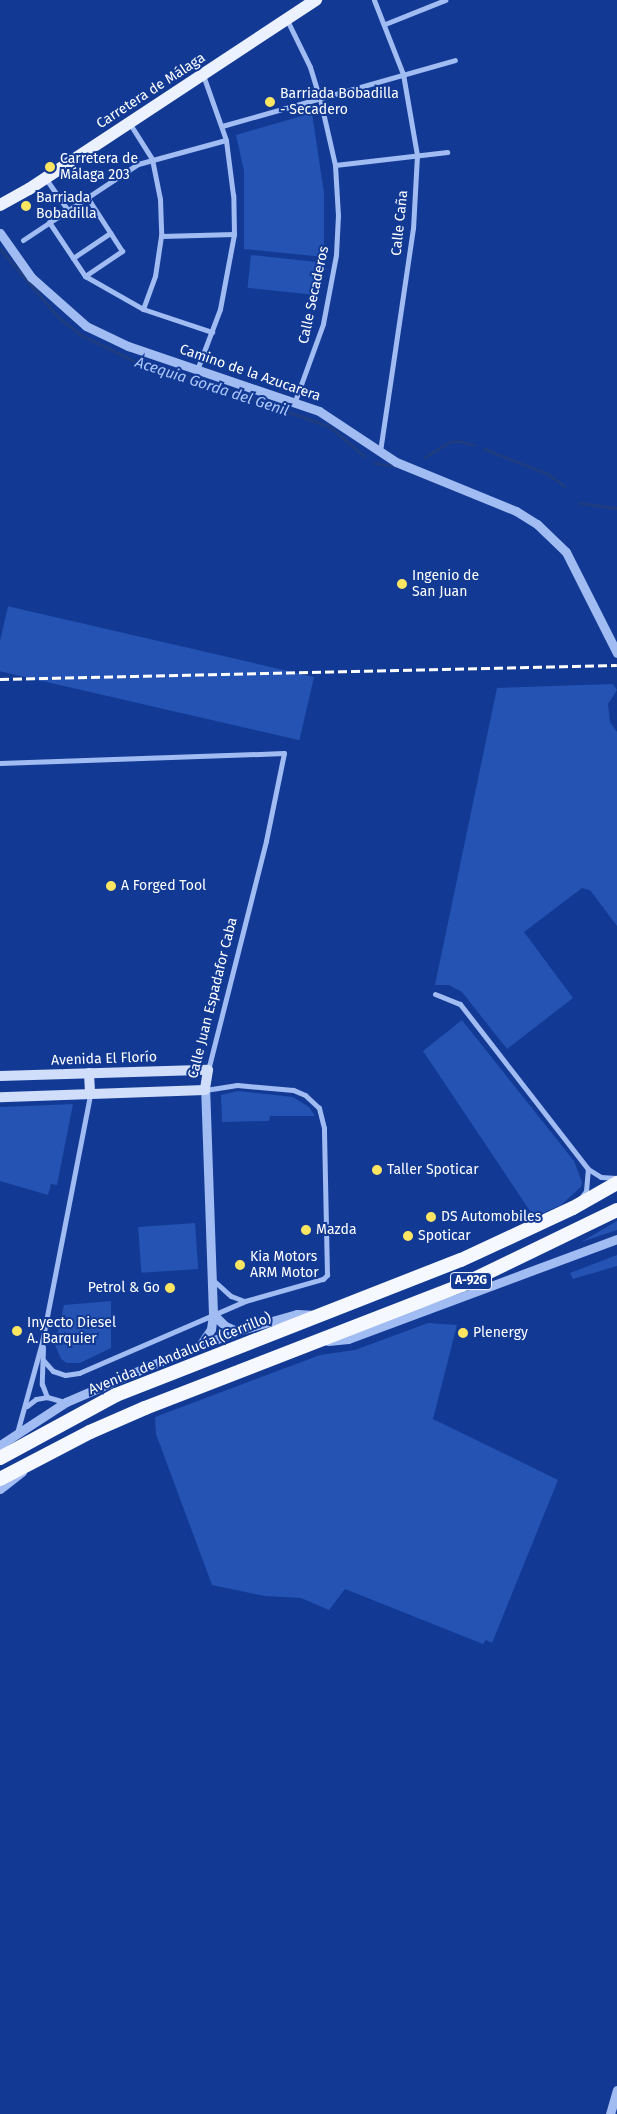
<!DOCTYPE html>
<meta charset="utf-8">
<style>
body{margin:0}
#map{position:relative;width:617px;height:2114px;overflow:hidden;background:#123a94;font-family:"Fira Sans",sans-serif}
div>[style]{position:absolute}
[style*='--x']{left:calc(var(--x)*1px);top:calc(var(--y)*1px);width:calc(var(--w)*1px);rotate:calc(var(--a)*1deg)}
.green>*{inset:0;background:#2453b3;transform-origin:0 0}
.stream>*{height:3px;margin:-1.5px;padding:0 1.5px;transform-origin:1.5px;border-radius:1.5px;background:#1e3c80}
.minor>*{height:5px;margin:-2.5px;padding:0 2.5px;transform-origin:2.5px;border-radius:2.5px;background:#a1bbf3}
.tertiary>*{height:9px;margin:-4.5px;padding:0 4.5px;transform-origin:4.5px;border-radius:4.5px;background:#a1bbf3}
.secondary>*{height:10px;margin:-5px;padding:0 5px;transform-origin:5px;border-radius:5px;background:#d0defc}
.primary>*{height:12px;margin:-6px;padding:0 6px;transform-origin:6px;border-radius:6px;background:#ecf1ff}
.trunk>*{height:14px;margin:-7px;padding:0 7px;transform-origin:7px;border-radius:7px;background:#f6f8ff}
.rail>*{height:3px;margin-top:-1.5px;transform-origin:0;background:repeating-linear-gradient(90deg,#fff 0 9px,transparent 0 13px)}
.dots>*{width:14px;height:14px;translate:-50% -50%;box-sizing:border-box;border:2px solid #123a94;border-radius:50%}
span{translate:-50% -50%;white-space:nowrap;text-align:center;line-height:1.15;-webkit-text-stroke:4px #123a94;paint-order:stroke}
.shield-label span{padding:1px 4px;background:#123a94;border:1px solid;border-radius:4px;-webkit-text-stroke-width:0}
.shield-label{font-size:12px;color:#fff;font-weight:700}
.street-label{font-size:14px;color:#fff}
.poi-label{font-size:14px;color:#fff}
.left{translate:0 -50%;text-align:left}
.right{translate:-100% -50%;text-align:right}
.water-label{font-size:15px;color:#adc6f9;font-style:italic}
</style>
<div id="map">
<div class="green">
<div style="clip-path:polygon(312px 113px,324px 193px,324px 257px,244px 249px,244px 171px,236px 135px)"></div>
<div style="left:251px;top:255px;width:66px;height:33px;rotate:6deg"></div>
<div style="left:314px;top:677px;width:65px;height:314px;rotate:103deg"></div>
<div style="clip-path:polygon(613px 684px,617px 690px,608px 704px,610px 722px,617px 732px,617px 926px,590px 890px,582px 888px,524px 932px,573px 998px,507px 1049px,462px 992px,449px 985px,435px 985px,497px 688px)"></div>
<div style="clip-path:polygon(462px 1020px,574px 1161px,582px 1182px,581px 1187px,561px 1205px,534px 1217px,423px 1051px)"></div>
<div style="clip-path:polygon(238px 1091px,293px 1097px,309px 1107px,315px 1116px,270px 1116px,269px 1121px,222px 1122px,221px 1095px)"></div>
<div style="clip-path:polygon(73px 1104px,57px 1185px,51px 1184px,48px 1195px,0 1181px,0 1107px)"></div>
<div style="clip-path:polygon(617px 1221px,617px 1230px,581px 1242px)"></div>
<div style="left:195px;top:1223px;width:46px;height:57px;rotate:86deg"></div>
<div style="clip-path:polygon(617px 1255px,617px 1266px,573px 1279px,570px 1273px)"></div>
<div style="clip-path:polygon(111px 1301px,111px 1348px,80px 1363px,67px 1363px,61px 1359px,55px 1345px,64px 1305px)"></div>
<div style="clip-path:polygon(428px 1323px,457px 1325px,433px 1419px,558px 1480px,492px 1643px,486px 1640px,483px 1644px,345px 1589px,329px 1610px,301px 1598px,265px 1596px,212px 1585px,156px 1434px,155px 1417px,320px 1355px,355px 1350px)"></div>
</div>
<div class="stream">
<div style="--x:0;--y:249;--w:89;--a:49.5"></div>
<div style="--x:58;--y:317;--w:29;--a:38"></div>
<div style="--x:81;--y:335;--w:75;--a:26.2"></div>
<div style="--x:148;--y:368;--w:50;--a:12.7"></div>
<div style="--x:197;--y:379;--w:141;--a:19.8"></div>
<div style="--x:330;--y:427;--w:45;--a:40.5"></div>
<div style="--x:484;--y:449;--w:69;--a:21.3"></div>
<div style="--x:548;--y:474;--w:20;--a:37"></div>
<div style="--x:425;--y:457;--w:28;--a:-32"></div>
<div style="--x:449;--y:442;--w:10;--a:-6"></div>
<div style="--x:459;--y:441;--w:16;--a:14"></div>
<div style="--x:374;--y:463;--w:18;--a:9"></div>
<div style="--x:580;--y:503;--w:37;--a:8"></div>
</div>
<div class="minor">
<div style="--x:374;--y:0;--w:79;--a:68.6"></div>
<div style="--x:403;--y:74;--w:82;--a:80.2"></div>
<div style="--x:417;--y:155;--w:73;--a:93.1"></div>
<div style="--x:413;--y:228;--w:226;--a:98.4"></div>
<div style="--x:287;--y:20;--w:52;--a:63.9"></div>
<div style="--x:310;--y:67;--w:34;--a:73"></div>
<div style="--x:320;--y:99;--w:68;--a:77.2"></div>
<div style="--x:335;--y:165;--w:50;--a:86.6"></div>
<div style="--x:338;--y:215;--w:40;--a:92.9"></div>
<div style="--x:336;--y:255;--w:70;--a:100.7"></div>
<div style="--x:323;--y:324;--w:82;--a:110"></div>
<div style="--x:385;--y:24;--w:65;--a:-21.8"></div>
<div style="--x:130;--y:124;--w:41;--a:57.8"></div>
<div style="--x:152;--y:159;--w:41;--a:78.7"></div>
<div style="--x:160;--y:199;--w:37;--a:88"></div>
<div style="--x:161;--y:236;--w:40;--a:98.5"></div>
<div style="--x:155;--y:276;--w:35;--a:110"></div>
<div style="--x:222;--y:126;--w:242;--a:-15.8"></div>
<div style="--x:335;--y:165;--w:113;--a:-6.6"></div>
<div style="--x:46;--y:179;--w:37;--a:55"></div>
<div style="--x:49;--y:222;--w:65;--a:56.3"></div>
<div style="--x:85;--y:276;--w:67;--a:29.6"></div>
<div style="--x:143;--y:309;--w:73;--a:18.4"></div>
<div style="--x:161;--y:236;--w:73;--a:-1.6"></div>
<div style="--x:23;--y:240;--w:138;--a:-33.5"></div>
<div style="--x:138;--y:164;--w:91;--a:-15.3"></div>
<div style="--x:73;--y:258;--w:45;--a:-34"></div>
<div style="--x:85;--y:276;--w:45;--a:-34"></div>
<div style="--x:122;--y:251;--w:64;--a:-122.9"></div>
<div style="--x:197;--y:370;--w:65;--a:-69.3"></div>
<div style="--x:220;--y:309;--w:76;--a:-79.4"></div>
<div style="--x:234;--y:234;--w:39;--a:-91"></div>
<div style="--x:233;--y:195;--w:55;--a:-97.3"></div>
<div style="--x:226;--y:140;--w:69;--a:-109.5"></div>
<div style="--x:0;--y:763;--w:284;--a:-2"></div>
<div style="--x:284;--y:753;--w:90;--a:101.6"></div>
<div style="--x:266;--y:841;--w:236;--a:104.2"></div>
<div style="--x:435;--y:994;--w:27;--a:22"></div>
<div style="--x:460;--y:1004;--w:209;--a:52.2"></div>
<div style="--x:588;--y:1169;--w:15;--a:32"></div>
<div style="--x:601;--y:1177;--w:16;--a:4"></div>
<div style="--x:580;--y:1199;--w:10;--a:-53"></div>
<div style="--x:586;--y:1191;--w:22;--a:-85"></div>
<div style="--x:213;--y:1280;--w:24;--a:42"></div>
<div style="--x:231;--y:1296;--w:14;--a:21"></div>
<div style="--x:43;--y:1347;--w:37;--a:92"></div>
<div style="--x:42;--y:1384;--w:14;--a:69"></div>
<div style="--x:43;--y:1360;--w:15;--a:48"></div>
<div style="--x:53;--y:1371;--w:13;--a:18"></div>
<div style="--x:65;--y:1375;--w:14;--a:-8"></div>
<div style="--x:79;--y:1373;--w:181;--a:-23.4"></div>
<div style="--x:245;--y:1301;--w:81;--a:-15.8"></div>
<div style="--x:323;--y:1279;--w:6;--a:-45"></div>
<div style="--x:327;--y:1275;--w:147;--a:-91.2"></div>
<div style="--x:324;--y:1128;--w:21;--a:-104"></div>
<div style="--x:319;--y:1108;--w:19;--a:-137"></div>
<div style="--x:305;--y:1095;--w:13;--a:-157"></div>
<div style="--x:293;--y:1090;--w:56;--a:-174.9"></div>
<div style="--x:237;--y:1085;--w:32;--a:171"></div>
<div style="--x:27;--y:1406;--w:11;--a:-38"></div>
<div style="--x:36;--y:1399;--w:11;--a:-10"></div>
<div style="--x:47;--y:1397;--w:19;--a:16"></div>
<div style="--x:17;--y:1433;--w:94;--a:-74.6"></div>
<div style="--x:42;--y:1342;--w:253;--a:-79"></div>
</div>
<div class="tertiary">
<div style="--x:0;--y:233;--w:54;--a:54.8"></div>
<div style="--x:31;--y:277;--w:74;--a:41.7"></div>
<div style="--x:86;--y:326;--w:47;--a:25.5"></div>
<div style="--x:128;--y:346;--w:202;--a:18.8"></div>
<div style="--x:319;--y:411;--w:92;--a:33.5"></div>
<div style="--x:396;--y:462;--w:130;--a:22.2"></div>
<div style="--x:516;--y:511;--w:25;--a:32"></div>
<div style="--x:537;--y:524;--w:40;--a:44"></div>
<div style="--x:566;--y:552;--w:113;--a:63.2"></div>
<div style="--x:213;--y:1314;--w:17;--a:45"></div>
<div style="--x:225;--y:1326;--w:13;--a:23"></div>
<div style="--x:328;--y:1341;--w:20;--a:-6"></div>
<div style="--x:348;--y:1339;--w:287;--a:-20.4"></div>
<div style="--x:201;--y:1344;--w:18;--a:-56"></div>
<div style="--x:211;--y:1329;--w:15;--a:-82"></div>
<div style="--x:213;--y:1314;--w:224;--a:-92"></div>
<div style="--x:0;--y:1445;--w:79;--a:-33.1"></div>
<div style="--x:66;--y:1402;--w:88;--a:-23.4"></div>
<div style="--x:147;--y:1367;--w:97;--a:-21.8"></div>
<div style="--x:237;--y:1331;--w:62;--a:-15.8"></div>
<div style="--x:297;--y:1314;--w:19;--a:3"></div>
<div style="--x:0;--y:1489;--w:28;--a:-38"></div>
<div style="--x:610;--y:2114;--w:25;--a:-74"></div>
</div>
<div class="secondary">
<div style="--x:89;--y:1073;--w:21;--a:87"></div>
<div style="--x:0;--y:1076;--w:208;--a:-1.7"></div>
<div style="--x:208;--y:1070;--w:20;--a:99"></div>
<div style="--x:205;--y:1090;--w:205;--a:178"></div>
</div>
<div class="primary">
<div style="--x:0;--y:205;--w:33;--a:-29"></div>
<div style="--x:29;--y:189;--w:344;--a:-33.4"></div>
</div>
<div class="trunk">
<div style="--x:0;--y:1458;--w:132;--a:-28.5"></div>
<div style="--x:116;--y:1395;--w:370;--a:-21.4"></div>
<div style="--x:461;--y:1260;--w:123;--a:-24.9"></div>
<div style="--x:573;--y:1208;--w:51;--a:-29.6"></div>
<div style="--x:0;--y:1479;--w:102;--a:-27.6"></div>
<div style="--x:90;--y:1432;--w:60;--a:-23.6"></div>
<div style="--x:145;--y:1408;--w:340;--a:-21.2"></div>
<div style="--x:462;--y:1285;--w:172;--a:-25.8"></div>
</div>
<div class="rail">
<div style="--x:0;--y:679;--w:617;--a:-1.3"></div>
</div>
<div class="dots">
<div style="left:270px;top:102px;background:#ffe662"></div>
<div style="left:50px;top:167px;background:#ffe662"></div>
<div style="left:26px;top:206px;background:#ffe662"></div>
<div style="left:402px;top:584px;background:#ffe662"></div>
<div style="left:111px;top:886px;background:#ffe662"></div>
<div style="left:377px;top:1170px;background:#ffe662"></div>
<div style="left:431px;top:1217px;background:#ffe662"></div>
<div style="left:306px;top:1230px;background:#ffe662"></div>
<div style="left:408px;top:1236px;background:#ffe662"></div>
<div style="left:240px;top:1265px;background:#ffe662"></div>
<div style="left:170px;top:1288px;background:#ffe662"></div>
<div style="left:17px;top:1331px;background:#ffe662"></div>
<div style="left:463px;top:1333px;background:#ffe662"></div>
</div>
<div class="shield-label">
<span style="left:471px;top:1281px">A-92G</span>
</div>
<div class="street-label">
<span style="left:151px;top:91px;rotate:-33deg">Carretera de Málaga</span>
<span style="left:400px;top:223px;rotate:-84deg">Calle Caña</span>
<span style="left:314px;top:295px;rotate:-78deg">Calle Secaderos</span>
<span style="left:250px;top:373px;rotate:19deg">Camino de la Azucarera</span>
<span style="left:213px;top:998px;rotate:-76deg">Calle Juan Espadafor Caba</span>
<span style="left:104px;top:1059px;rotate:-2deg">Avenida El Florío</span>
<span style="left:180px;top:1354px;rotate:-22deg">Avenida de Andalucía (Cerrillo)</span>
</div>
<div class="poi-label">
<span class="left" style="left:280px;top:102px">Barriada Bobadilla<br>- Secadero</span>
<span class="left" style="left:60px;top:167px">Carretera de<br>Málaga 203</span>
<span class="left" style="left:36px;top:206px">Barriada<br>Bobadilla</span>
<span class="left" style="left:412px;top:584px">Ingenio de<br>San Juan</span>
<span class="left" style="left:121px;top:886px">A Forged Tool</span>
<span class="left" style="left:387px;top:1170px">Taller Spoticar</span>
<span class="left" style="left:441px;top:1217px">DS Automobiles</span>
<span class="left" style="left:316px;top:1230px">Mazda</span>
<span class="left" style="left:418px;top:1236px">Spoticar</span>
<span class="left" style="left:250px;top:1265px">Kia Motors<br>ARM Motor</span>
<span class="right" style="left:160px;top:1288px">Petrol &amp; Go</span>
<span class="left" style="left:27px;top:1331px">Inyecto Diesel<br>A. Barquier</span>
<span class="left" style="left:473px;top:1333px">Plenergy</span>
</div>
<div class="water-label">
<span style="left:212px;top:387px;rotate:18deg">Acequia Gorda del Genil</span>
</div>
</div>
